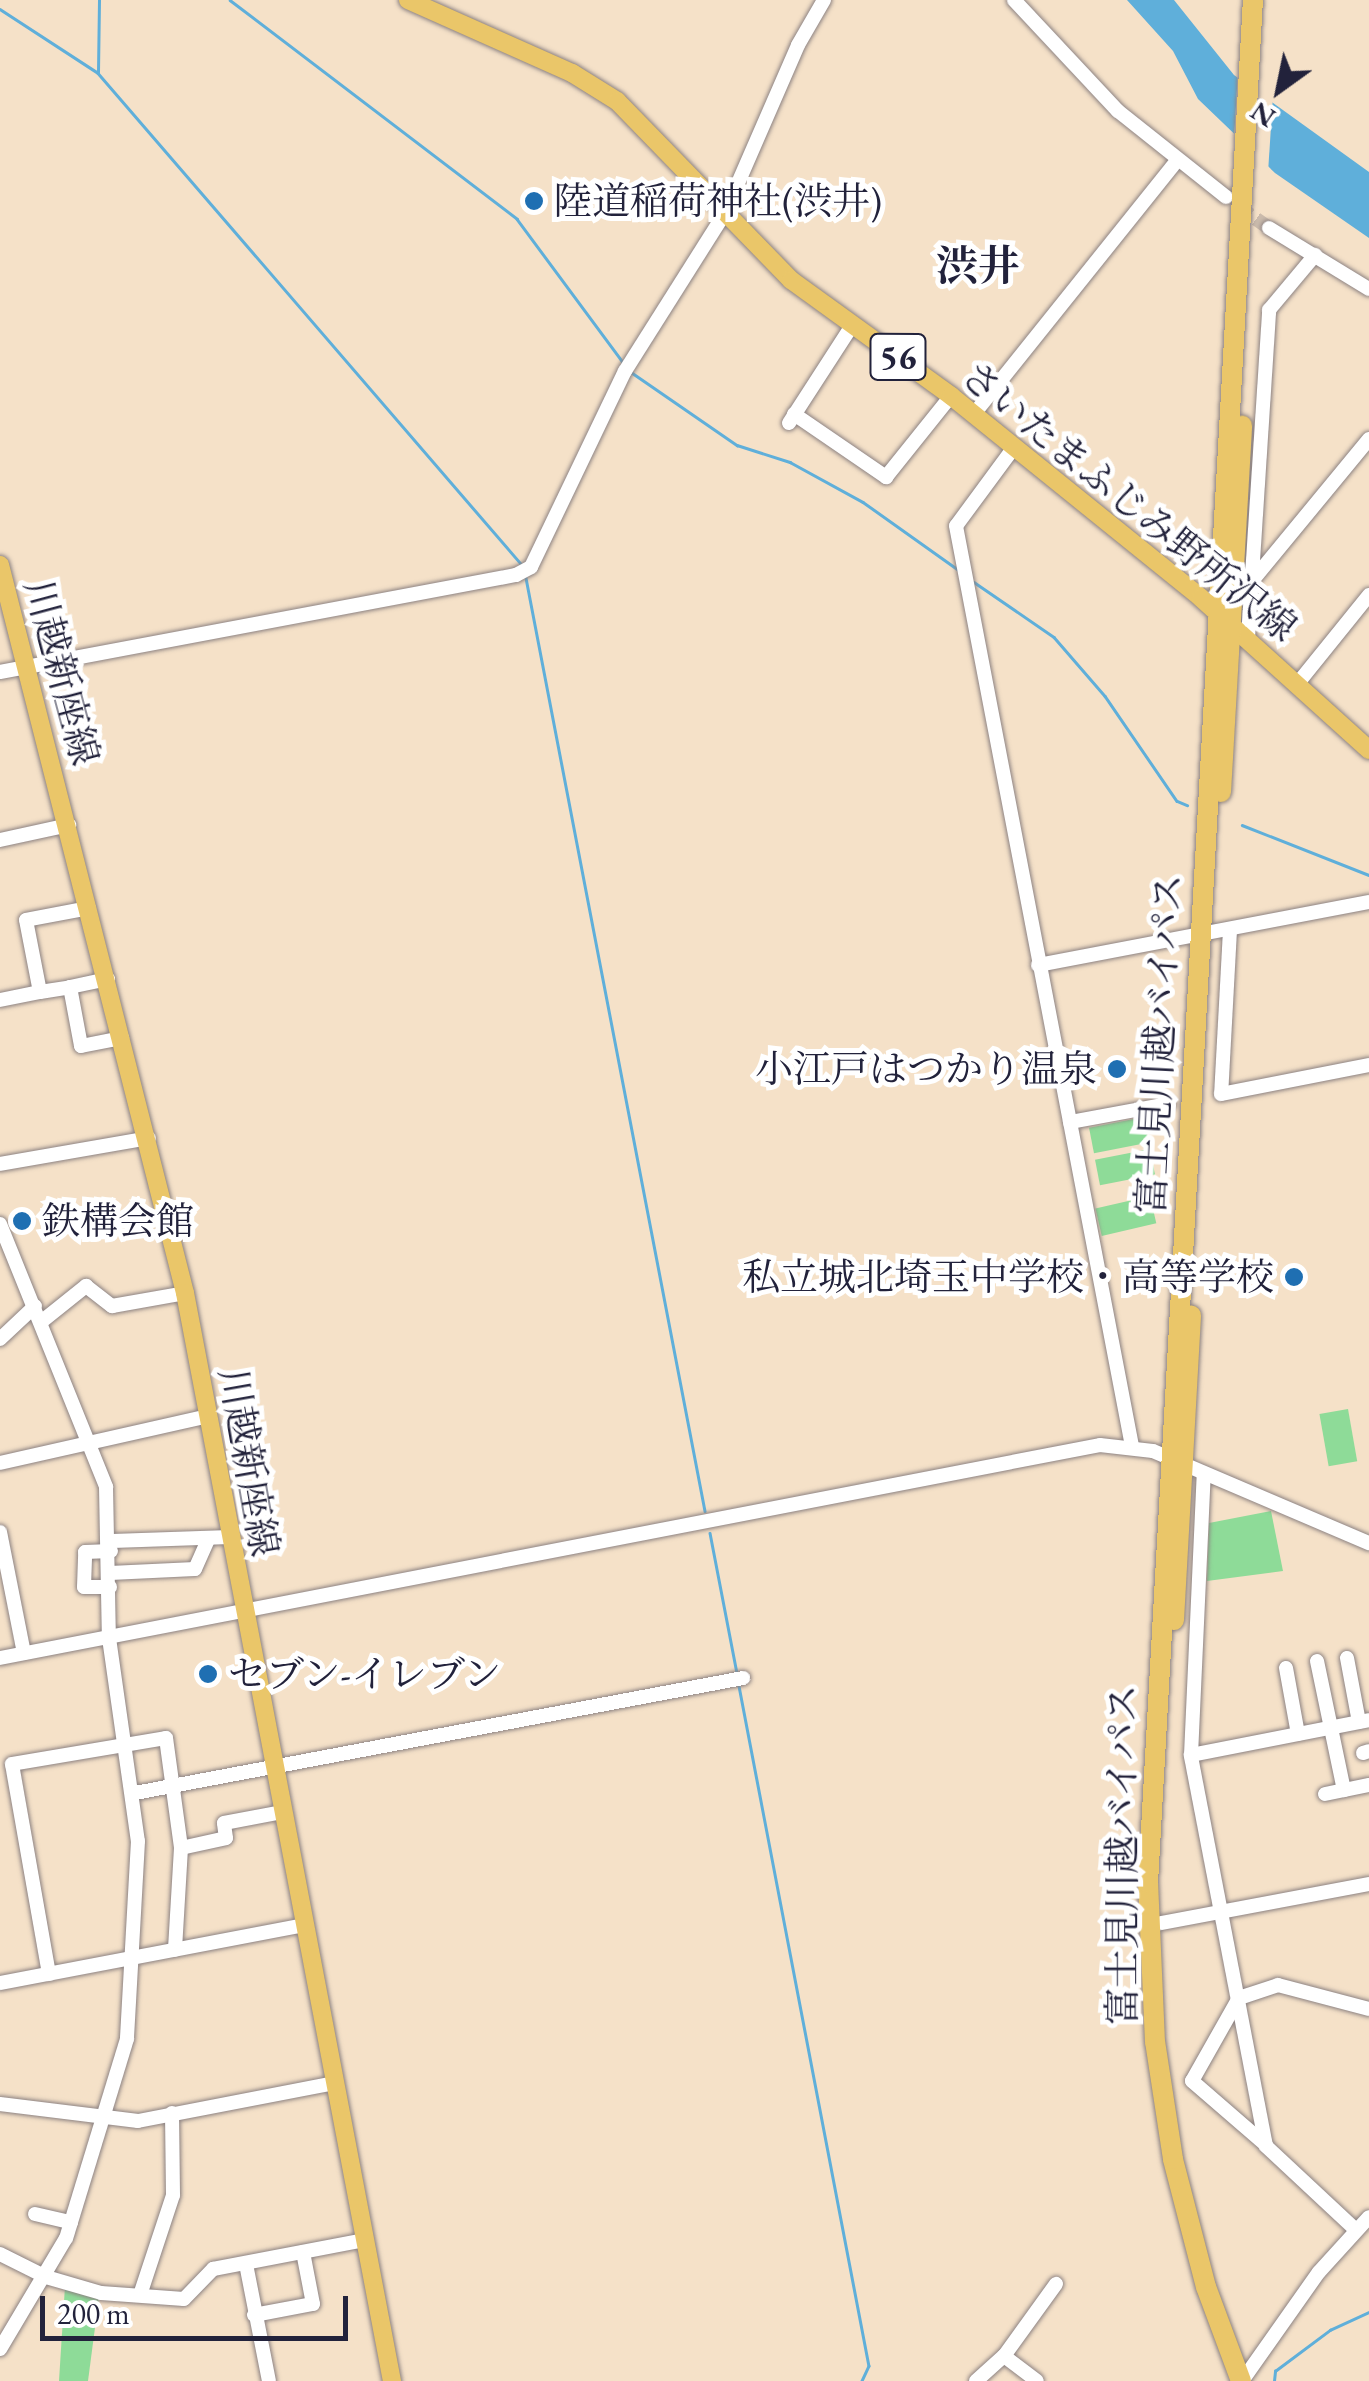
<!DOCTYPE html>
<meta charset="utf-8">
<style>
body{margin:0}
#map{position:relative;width:1369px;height:2381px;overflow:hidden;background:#f5e1c8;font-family:"EB Garamond","Noto Serif JP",serif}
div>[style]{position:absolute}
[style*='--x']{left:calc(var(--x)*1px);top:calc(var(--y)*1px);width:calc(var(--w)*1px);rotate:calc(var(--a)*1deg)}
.green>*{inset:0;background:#8edb98;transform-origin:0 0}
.water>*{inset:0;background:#5fafda}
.pier>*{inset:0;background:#f5e1c8}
.stream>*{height:2.5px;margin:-1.25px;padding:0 1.25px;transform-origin:1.25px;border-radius:1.25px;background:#5fafda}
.minor-tunnel>*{height:14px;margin-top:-7px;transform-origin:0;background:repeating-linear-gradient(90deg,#cbbbac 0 14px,transparent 0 21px)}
.roads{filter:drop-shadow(0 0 2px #8c8282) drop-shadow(0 0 2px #8c8282)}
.minor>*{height:14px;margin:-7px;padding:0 7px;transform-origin:7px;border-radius:7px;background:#fff}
.major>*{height:18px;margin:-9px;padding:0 9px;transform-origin:9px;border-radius:9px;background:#eac669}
.highway>*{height:20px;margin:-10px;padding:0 10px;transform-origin:10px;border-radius:10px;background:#eac669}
.dots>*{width:28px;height:28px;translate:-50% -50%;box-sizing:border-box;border:5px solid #fff;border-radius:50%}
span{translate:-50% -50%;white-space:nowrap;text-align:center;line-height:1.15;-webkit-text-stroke:10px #fff;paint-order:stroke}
.shield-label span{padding:2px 8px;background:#fff;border:2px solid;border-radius:8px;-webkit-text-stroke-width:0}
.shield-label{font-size:35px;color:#22223b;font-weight:700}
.poi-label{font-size:38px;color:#22223b}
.left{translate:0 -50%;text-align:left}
.right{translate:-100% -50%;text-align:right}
.street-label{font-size:38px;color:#22223b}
.quarter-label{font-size:42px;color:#22223b;font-weight:700}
.north{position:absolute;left:1229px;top:40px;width:100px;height:100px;-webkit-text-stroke:8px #fff;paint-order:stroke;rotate:213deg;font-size:28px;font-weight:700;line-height:40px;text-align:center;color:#22223b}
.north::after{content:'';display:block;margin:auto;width:35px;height:45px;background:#22223b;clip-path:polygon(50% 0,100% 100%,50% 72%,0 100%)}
.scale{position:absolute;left:40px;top:2296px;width:308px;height:45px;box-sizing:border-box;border:5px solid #22223b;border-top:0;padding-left:12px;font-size:30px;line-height:35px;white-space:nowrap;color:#22223b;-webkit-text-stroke:8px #fff;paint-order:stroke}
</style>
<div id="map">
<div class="green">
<div style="left:1144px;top:1117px;width:26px;height:56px;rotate:79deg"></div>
<div style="left:1150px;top:1149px;width:26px;height:56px;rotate:79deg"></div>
<div style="left:1150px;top:1196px;width:28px;height:56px;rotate:77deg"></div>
<div style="left:1348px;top:1409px;width:53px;height:29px;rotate:80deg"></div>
<div style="clip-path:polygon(1271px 1511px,1283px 1571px,1207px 1581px,1209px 1523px)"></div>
<div style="clip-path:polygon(65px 2286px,99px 2297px,88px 2381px,59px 2381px)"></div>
</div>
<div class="water">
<div style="clip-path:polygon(1127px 0,1174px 0,1234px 75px,1369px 172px,1369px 238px,1275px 173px,1198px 99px,1173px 51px)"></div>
</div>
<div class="pier">
<div style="clip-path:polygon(1238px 72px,1273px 95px,1268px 173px,1234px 140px)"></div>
</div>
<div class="stream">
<div style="--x:230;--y:0;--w:361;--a:37.3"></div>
<div style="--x:517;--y:219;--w:178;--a:53.5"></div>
<div style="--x:0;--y:9;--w:117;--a:33.1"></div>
<div style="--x:98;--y:73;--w:651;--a:49.24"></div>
<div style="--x:98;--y:72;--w:72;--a:-89.2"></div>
<div style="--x:631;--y:372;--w:129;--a:34.6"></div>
<div style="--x:737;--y:445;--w:56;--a:17.8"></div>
<div style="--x:790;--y:462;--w:83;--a:28.7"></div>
<div style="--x:863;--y:502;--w:119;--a:35.4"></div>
<div style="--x:526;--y:578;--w:950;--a:79.14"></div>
<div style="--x:974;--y:582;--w:97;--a:34.5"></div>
<div style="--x:1054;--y:637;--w:78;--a:49.2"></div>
<div style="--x:1105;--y:696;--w:127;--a:55.6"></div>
<div style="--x:1177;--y:801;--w:11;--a:22"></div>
<div style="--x:1242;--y:825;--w:136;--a:21.5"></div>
<div style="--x:710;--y:1533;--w:143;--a:79.1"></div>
<div style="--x:739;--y:1686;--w:692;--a:79.18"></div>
<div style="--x:869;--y:2366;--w:17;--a:115"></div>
<div style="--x:1274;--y:2381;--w:10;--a:-84"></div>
<div style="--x:1275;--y:2371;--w:69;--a:-36.7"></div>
<div style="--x:1330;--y:2330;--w:43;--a:-24.8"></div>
</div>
<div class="minor-tunnel">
<div style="--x:1239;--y:207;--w:37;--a:35"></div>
</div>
<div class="roads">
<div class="minor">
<div style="--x:1014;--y:0;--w:152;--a:46.9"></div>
<div style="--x:1118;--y:111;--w:138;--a:38.5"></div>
<div style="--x:1269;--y:228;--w:117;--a:31.4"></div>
<div style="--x:794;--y:414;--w:112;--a:34.4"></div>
<div style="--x:886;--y:477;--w:104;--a:-51.3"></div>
<div style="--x:974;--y:414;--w:324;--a:-51.3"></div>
<div style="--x:789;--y:423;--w:118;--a:-57.1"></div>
<div style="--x:1015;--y:446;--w:99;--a:126.4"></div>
<div style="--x:956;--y:526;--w:937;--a:79.17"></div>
<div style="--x:1252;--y:581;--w:184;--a:-50.5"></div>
<div style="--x:1248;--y:638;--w:329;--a:-86.3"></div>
<div style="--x:1269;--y:310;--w:72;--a:-50.1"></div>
<div style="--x:0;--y:672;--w:525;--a:-10.65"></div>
<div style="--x:516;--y:575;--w:17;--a:-28"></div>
<div style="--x:531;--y:567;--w:217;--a:-64.4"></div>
<div style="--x:625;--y:371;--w:187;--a:-57.7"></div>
<div style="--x:725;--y:213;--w:183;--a:-66.5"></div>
<div style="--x:798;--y:45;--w:52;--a:-60"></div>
<div style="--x:1298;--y:683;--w:113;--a:-51.1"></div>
<div style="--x:0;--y:840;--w:71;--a:-12.3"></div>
<div style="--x:89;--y:908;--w:64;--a:169.2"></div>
<div style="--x:26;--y:920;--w:73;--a:79"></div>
<div style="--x:40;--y:992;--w:30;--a:-9"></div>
<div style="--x:70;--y:987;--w:60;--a:79.4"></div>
<div style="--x:81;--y:1046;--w:42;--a:-11"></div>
<div style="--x:1230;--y:930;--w:164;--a:93.1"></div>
<div style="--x:1221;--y:1094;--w:151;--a:-11.1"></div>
<div style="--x:1038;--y:965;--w:337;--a:-10.8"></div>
<div style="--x:70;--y:987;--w:39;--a:-12"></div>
<div style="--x:0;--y:1000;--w:41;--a:-11.3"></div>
<div style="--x:1070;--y:1122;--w:100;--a:-10.4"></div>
<div style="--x:0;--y:1164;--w:151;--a:-9.9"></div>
<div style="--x:0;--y:1224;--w:284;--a:68"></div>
<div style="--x:106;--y:1487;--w:151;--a:88.9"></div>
<div style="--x:109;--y:1638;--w:205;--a:81.9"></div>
<div style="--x:138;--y:1841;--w:198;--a:93.2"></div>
<div style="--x:127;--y:2039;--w:208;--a:107"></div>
<div style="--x:66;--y:2238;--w:129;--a:120.7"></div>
<div style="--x:41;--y:1322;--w:58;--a:-38.7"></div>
<div style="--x:86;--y:1286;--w:33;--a:38"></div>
<div style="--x:112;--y:1306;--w:74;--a:-10.1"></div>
<div style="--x:0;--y:1339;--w:48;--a:-43.3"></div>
<div style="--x:0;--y:1463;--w:213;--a:-12.7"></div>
<div style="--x:0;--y:1532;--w:123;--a:78.8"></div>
<div style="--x:112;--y:1541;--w:118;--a:-1.9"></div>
<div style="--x:110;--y:1573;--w:85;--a:-2.7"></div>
<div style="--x:195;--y:1569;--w:32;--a:-66"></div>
<div style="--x:110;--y:1587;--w:26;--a:180"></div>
<div style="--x:84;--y:1587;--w:35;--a:-88"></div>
<div style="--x:85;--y:1552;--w:26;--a:-2"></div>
<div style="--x:0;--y:1658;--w:1120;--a:-10.96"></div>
<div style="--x:1100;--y:1445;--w:53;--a:6.5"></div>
<div style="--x:1153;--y:1451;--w:235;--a:23.1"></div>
<div style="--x:1347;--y:1658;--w:65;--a:79.4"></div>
<div style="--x:1317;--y:1661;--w:132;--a:78.2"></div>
<div style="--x:1286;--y:1668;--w:67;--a:79.7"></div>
<div style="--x:1363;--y:1753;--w:6;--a:-18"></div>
<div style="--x:1191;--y:1755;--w:282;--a:-87.4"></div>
<div style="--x:135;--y:1793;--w:619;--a:-10.71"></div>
<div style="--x:1325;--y:1794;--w:45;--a:-11.6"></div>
<div style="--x:181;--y:1848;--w:46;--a:-12.5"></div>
<div style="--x:226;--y:1838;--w:15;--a:-98"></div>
<div style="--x:224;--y:1823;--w:60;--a:-10.6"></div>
<div style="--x:1161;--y:1923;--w:212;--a:-10.6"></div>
<div style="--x:49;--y:1974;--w:213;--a:-100"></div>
<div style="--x:12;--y:1764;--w:156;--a:-9.6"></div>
<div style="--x:166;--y:1738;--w:111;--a:82.2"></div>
<div style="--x:181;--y:1848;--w:102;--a:93.4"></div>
<div style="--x:0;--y:1983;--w:309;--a:-10.8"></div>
<div style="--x:0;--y:2104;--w:139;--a:7"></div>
<div style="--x:138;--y:2121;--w:201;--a:-10.9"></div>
<div style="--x:1266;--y:2145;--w:98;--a:-139.1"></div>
<div style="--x:1192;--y:2081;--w:95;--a:-60.5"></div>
<div style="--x:1239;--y:1998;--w:41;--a:-18.4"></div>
<div style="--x:1278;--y:1985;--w:94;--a:14.8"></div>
<div style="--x:35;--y:2214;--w:37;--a:13"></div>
<div style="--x:1356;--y:2230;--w:123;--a:-137"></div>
<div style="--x:1266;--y:2146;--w:398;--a:-100.9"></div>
<div style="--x:1191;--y:1755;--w:181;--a:-11.1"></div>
<div style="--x:0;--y:2254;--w:51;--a:26.6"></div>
<div style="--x:46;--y:2277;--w:57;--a:16.2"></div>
<div style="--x:101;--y:2293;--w:83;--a:4.1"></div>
<div style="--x:184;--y:2299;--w:42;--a:-46"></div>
<div style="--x:213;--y:2269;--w:155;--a:-10.8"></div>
<div style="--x:246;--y:2264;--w:119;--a:78.9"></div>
<div style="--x:141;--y:2292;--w:102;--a:-71.7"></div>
<div style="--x:173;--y:2195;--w:82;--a:-90.7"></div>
<div style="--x:254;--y:2315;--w:60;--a:-10.6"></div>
<div style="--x:313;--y:2304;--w:53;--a:-100.9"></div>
<div style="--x:1004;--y:2356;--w:41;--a:37.1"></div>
<div style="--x:976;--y:2381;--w:38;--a:-42"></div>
<div style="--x:1004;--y:2356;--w:89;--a:-54.2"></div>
<div style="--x:1242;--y:2381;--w:133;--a:-54.8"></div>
<div style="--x:1319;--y:2272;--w:74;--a:-47.7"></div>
</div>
<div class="major">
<div style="--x:408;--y:0;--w:180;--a:24"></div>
<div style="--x:572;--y:73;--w:53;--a:31.9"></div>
<div style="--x:617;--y:101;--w:250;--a:45.8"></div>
<div style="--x:791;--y:280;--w:198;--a:35.9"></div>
<div style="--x:951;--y:396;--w:321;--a:38.9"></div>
<div style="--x:1201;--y:598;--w:227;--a:42.1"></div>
<div style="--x:0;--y:565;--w:751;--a:75.74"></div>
<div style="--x:185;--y:1293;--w:1108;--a:79.23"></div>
</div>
<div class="highway">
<div style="--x:1221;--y:792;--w:367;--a:-86.7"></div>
<div style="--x:1174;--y:1620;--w:305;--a:-86.8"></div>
<div style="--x:1241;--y:2381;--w:100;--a:-110.4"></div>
<div style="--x:1206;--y:2287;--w:132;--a:-104.5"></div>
<div style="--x:1173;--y:2159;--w:118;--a:-98.7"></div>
<div style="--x:1155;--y:2042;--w:159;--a:-92.5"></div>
<div style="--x:1148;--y:1883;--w:1886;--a:-86.81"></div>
</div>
</div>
<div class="dots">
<div style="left:534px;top:201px;background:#1f6fb2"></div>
<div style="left:1117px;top:1069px;background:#1f6fb2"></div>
<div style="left:22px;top:1221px;background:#1f6fb2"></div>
<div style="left:1294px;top:1277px;background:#1f6fb2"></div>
<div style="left:208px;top:1674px;background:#1f6fb2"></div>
</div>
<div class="shield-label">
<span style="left:898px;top:357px">56</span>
</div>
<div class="poi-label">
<span class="left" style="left:554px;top:201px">陸道稲荷神社(渋井)</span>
<span class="right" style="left:1097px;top:1069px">小江戸はつかり温泉</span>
<span class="left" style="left:42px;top:1221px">鉄構会館</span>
<span class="right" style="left:1274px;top:1277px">私立城北埼玉中学校・高等学校</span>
<span class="left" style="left:228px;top:1674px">セブン-イレブン</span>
</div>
<div class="street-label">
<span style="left:1129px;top:501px;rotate:39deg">さいたまふじみ野所沢線</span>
<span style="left:62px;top:672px;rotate:75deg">川越新座線</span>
<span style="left:1159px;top:1044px;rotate:-87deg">富士見川越バイパス</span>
<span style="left:249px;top:1462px;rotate:80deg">川越新座線</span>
<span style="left:1122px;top:1855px;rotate:-90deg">富士見川越バイパス</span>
</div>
<div class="quarter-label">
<span style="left:978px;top:266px">渋井</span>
</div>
<div class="north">N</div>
<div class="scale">200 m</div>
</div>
